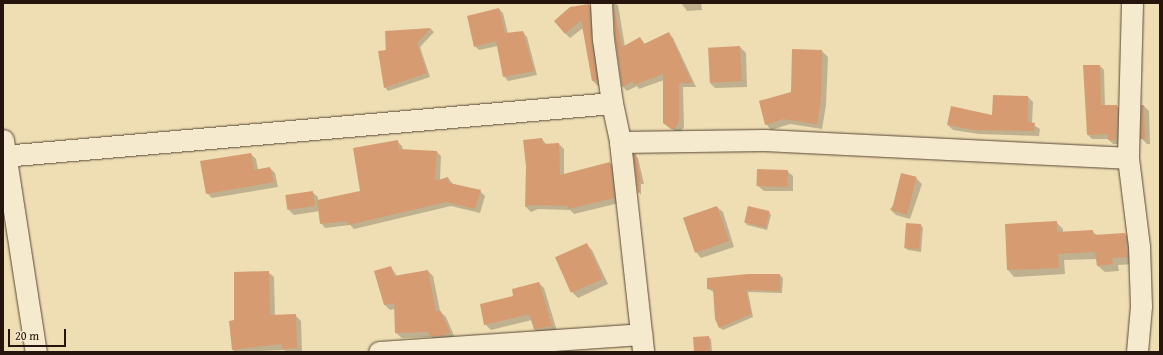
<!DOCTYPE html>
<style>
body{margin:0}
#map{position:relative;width:1163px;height:355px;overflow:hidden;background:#efdeb3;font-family:"Gentium Book Plus",serif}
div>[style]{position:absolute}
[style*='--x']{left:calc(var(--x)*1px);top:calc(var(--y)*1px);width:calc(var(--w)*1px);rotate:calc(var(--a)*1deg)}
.shadow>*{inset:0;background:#0003}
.building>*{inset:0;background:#d69b71;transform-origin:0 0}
.roads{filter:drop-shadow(0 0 1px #584736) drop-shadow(0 0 1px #584736)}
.street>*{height:21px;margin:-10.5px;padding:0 10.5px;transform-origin:10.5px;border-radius:10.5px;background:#f5eace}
span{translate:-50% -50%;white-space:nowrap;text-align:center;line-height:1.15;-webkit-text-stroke:3px #f5eace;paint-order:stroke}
.frame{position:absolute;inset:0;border:4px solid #26150d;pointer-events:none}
.scale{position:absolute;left:8px;top:329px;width:58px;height:18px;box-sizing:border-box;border:2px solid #26150d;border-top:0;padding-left:5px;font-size:12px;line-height:14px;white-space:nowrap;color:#26150d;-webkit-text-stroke:3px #f5eace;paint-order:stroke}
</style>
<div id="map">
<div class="shadow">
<div style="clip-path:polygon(613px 3px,618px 5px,625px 47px,640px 38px,645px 44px,669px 33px,673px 38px,696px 87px,683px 87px,684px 127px,679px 134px,664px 123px,664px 80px,639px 89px,637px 86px,627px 91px,623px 87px)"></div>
<div style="clip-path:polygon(681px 3px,701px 3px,702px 10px,687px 11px)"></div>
<div style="clip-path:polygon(589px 5px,594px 10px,601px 85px,598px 86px,593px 81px,583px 28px,570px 38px,565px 33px)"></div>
<div style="clip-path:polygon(499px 9px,503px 13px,508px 34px,523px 32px,527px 37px,537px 75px,508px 81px,504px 76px,498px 46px,479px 50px,475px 46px)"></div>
<div style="clip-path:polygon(431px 29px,434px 32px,420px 47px,430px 77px,388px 91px,385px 87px,386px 32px)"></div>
<div style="clip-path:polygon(740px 47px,746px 53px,747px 87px,715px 88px,710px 83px)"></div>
<div style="clip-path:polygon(793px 50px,822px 51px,828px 57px,826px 105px,822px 129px,790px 124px,771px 130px,766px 124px,792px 93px)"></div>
<div style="clip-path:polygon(1100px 66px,1104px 70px,1105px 106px,1117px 106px,1122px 111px,1121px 144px,1113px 144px,1108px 139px,1092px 139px,1088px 135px)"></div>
<div style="clip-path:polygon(1028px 97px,1033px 102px,1032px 124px,1040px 129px,1039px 136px,979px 134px,953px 130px,948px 125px,993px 116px)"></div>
<div style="clip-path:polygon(1144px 106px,1149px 111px,1150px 144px,1147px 144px,1142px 139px)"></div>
<div style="clip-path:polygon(542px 139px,547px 145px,559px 144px,564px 149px,564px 175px,610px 163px,615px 168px,619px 203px,574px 214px,570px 210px,538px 209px,531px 212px,526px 207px,527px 166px)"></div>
<div style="clip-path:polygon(397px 141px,402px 146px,403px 150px,437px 152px,441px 156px,440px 180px,448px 178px,453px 184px,480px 191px,485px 196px,480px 213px,451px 206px,354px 229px,350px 225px,325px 228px,321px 223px,320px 211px,294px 215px,288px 209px,312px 192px,318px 197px,318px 201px,361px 192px)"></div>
<div style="clip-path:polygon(251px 154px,256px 159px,258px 170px,270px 168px,275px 173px,278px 187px,212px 198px,207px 193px)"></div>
<div style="clip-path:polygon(635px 155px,638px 158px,644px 184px,641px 184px,641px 195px,639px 192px)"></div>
<div style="clip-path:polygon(787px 171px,793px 176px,793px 191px,764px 191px,758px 186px)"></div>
<div style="clip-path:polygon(916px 178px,922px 184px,910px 219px,896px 215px,890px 209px)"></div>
<div style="clip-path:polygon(717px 207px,723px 212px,734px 247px,701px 258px,696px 252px)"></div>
<div style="clip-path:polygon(769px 212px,771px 215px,767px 230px,747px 225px,745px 222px)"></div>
<div style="clip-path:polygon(1056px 222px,1063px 229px,1063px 232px,1092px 231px,1098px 236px,1125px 234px,1132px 241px,1134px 264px,1118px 265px,1119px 271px,1105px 272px,1098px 266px,1097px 259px,1064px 260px,1065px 274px,1014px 277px,1008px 270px,1006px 225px)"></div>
<div style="clip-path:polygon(921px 225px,923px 228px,921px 252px,908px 250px,905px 248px)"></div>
<div style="clip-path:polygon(586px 244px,592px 250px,608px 284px,578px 298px,573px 293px,557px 258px)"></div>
<div style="clip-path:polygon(391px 267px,397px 276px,428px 271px,433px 276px,440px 311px,446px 317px,455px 338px,437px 342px,432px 337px,402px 338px,396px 333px,395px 309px,390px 310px,385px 305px,375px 272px)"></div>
<div style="clip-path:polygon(268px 272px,274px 277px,275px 316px,295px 315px,301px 321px,302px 352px,286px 352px,284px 350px,236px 352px,233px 350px)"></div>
<div style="clip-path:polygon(780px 275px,783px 278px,782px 293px,748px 292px,753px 317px,723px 330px,720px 328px,716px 319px,714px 292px,708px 289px)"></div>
<div style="clip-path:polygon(539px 283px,544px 288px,557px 331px,540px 334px,534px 329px,532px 320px,491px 330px,485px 324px,515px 297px)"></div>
<div style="clip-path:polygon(708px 337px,711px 339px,712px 352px,695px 352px,694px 338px)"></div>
</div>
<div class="building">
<div style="clip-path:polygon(613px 3px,622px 47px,640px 37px,644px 44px,669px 32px,692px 83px,679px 83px,679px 122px,674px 129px,671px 129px,663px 123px,663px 74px,634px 85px,633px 81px,622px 87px,615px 38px)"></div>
<div style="clip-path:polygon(589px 4px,591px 40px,597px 80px,592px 81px,581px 20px,565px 34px,554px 21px,570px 7px)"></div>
<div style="clip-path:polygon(499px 8px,505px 33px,523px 31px,534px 71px,503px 77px,496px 41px,474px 47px,467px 16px)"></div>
<div style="clip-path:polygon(431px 28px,417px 43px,427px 73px,384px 88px,378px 51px,386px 50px,385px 31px)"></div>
<div style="left:740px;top:46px;width:35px;height:32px;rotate:87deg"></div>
<div style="clip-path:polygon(792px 49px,822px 50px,821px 99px,817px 124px,783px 119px,765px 125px,759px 101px,791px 92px)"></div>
<div style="clip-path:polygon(1083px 65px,1100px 65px,1101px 105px,1117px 105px,1116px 140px,1108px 140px,1108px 134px,1087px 135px)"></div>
<div style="clip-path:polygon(993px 95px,1028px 96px,1028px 122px,1035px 123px,1034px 131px,974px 130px,947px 125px,951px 106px,992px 115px)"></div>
<div style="clip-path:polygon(1141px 105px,1144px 105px,1145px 139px,1140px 139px)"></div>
<div style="clip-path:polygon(542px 138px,543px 144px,559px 143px,560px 175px,610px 162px,614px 198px,568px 209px,567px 206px,532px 205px,525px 207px,526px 166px,523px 140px)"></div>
<div style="clip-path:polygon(398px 140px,399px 149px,437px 151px,435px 181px,448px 177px,449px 183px,481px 190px,475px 209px,446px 202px,348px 225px,347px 221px,320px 224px,317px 200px,360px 191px,353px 148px)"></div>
<div style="clip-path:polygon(251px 153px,254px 170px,270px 167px,274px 182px,206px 194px,200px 161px)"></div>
<div style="clip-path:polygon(633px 154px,636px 154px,641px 181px,639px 182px,640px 192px,638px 193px)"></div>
<div style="left:757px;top:169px;width:31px;height:17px;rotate:2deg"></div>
<div style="left:901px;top:173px;width:16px;height:39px;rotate:14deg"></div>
<div style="left:313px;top:191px;width:15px;height:28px;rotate:82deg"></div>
<div style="left:717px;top:206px;width:37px;height:36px;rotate:71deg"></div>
<div style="left:748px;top:206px;width:22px;height:17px;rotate:13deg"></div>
<div style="clip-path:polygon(1057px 221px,1057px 232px,1093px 230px,1093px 235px,1125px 233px,1127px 257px,1112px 258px,1113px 264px,1097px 266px,1095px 252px,1058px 254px,1059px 268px,1007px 270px,1005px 224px)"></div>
<div style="left:906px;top:223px;width:15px;height:25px;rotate:4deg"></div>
<div style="left:587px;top:243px;width:39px;height:35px;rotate:66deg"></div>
<div style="clip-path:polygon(391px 266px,394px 276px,428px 270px,436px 312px,440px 310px,450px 332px,442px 336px,430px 336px,428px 332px,395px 333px,394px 303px,384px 305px,374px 271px)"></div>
<div style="clip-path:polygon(269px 271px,270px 315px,296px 314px,297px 348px,282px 349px,282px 344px,232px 350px,229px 321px,234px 320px,234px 272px)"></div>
<div style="clip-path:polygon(748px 274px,780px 274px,780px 291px,746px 290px,751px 314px,719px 328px,715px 319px,713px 289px,707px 289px,707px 278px)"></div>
<div style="clip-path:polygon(539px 282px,552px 326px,534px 329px,529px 314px,484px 325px,480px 304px,513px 296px,512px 289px)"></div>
<div style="left:709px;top:336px;width:15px;height:16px;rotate:86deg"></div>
</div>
<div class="roads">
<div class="street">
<div style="--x:601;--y:3;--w:36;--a:87"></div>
<div style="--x:603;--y:39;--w:65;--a:82"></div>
<div style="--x:612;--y:103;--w:40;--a:78"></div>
<div style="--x:620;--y:142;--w:211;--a:83.7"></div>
<div style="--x:1132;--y:3;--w:155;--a:91.5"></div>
<div style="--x:1128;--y:158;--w:89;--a:82.9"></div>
<div style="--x:1139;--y:246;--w:60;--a:88.1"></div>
<div style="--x:1141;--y:306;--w:46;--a:95"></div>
<div style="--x:3;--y:140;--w:215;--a:81.2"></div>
<div style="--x:620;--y:142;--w:144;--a:-0.8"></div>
<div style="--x:764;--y:140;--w:364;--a:2.8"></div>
<div style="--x:3;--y:156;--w:611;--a:-4.97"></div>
<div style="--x:379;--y:352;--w:263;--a:-3.9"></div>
</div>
</div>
<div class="frame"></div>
<div class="scale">20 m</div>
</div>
